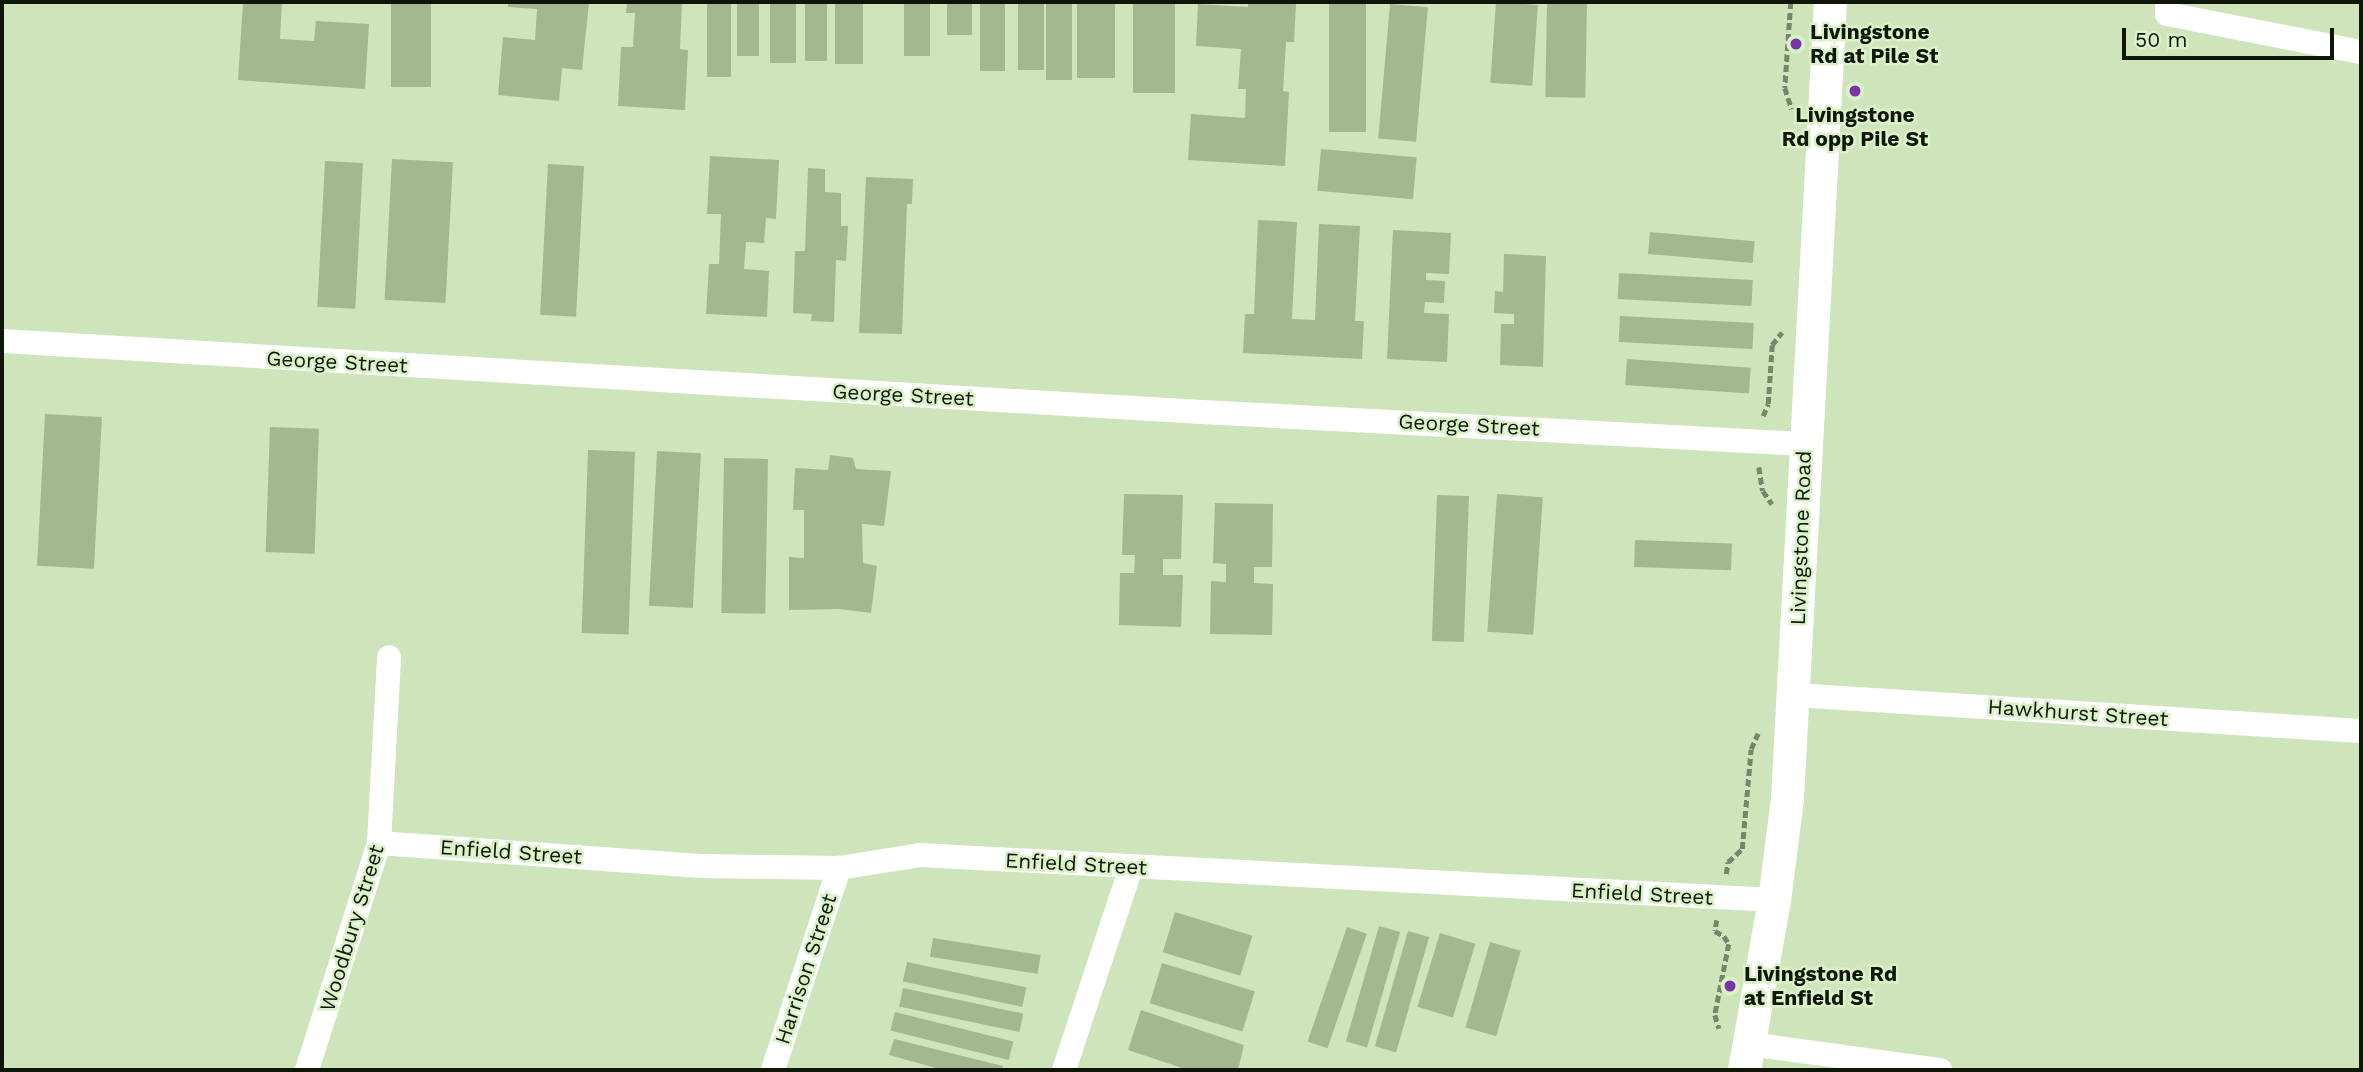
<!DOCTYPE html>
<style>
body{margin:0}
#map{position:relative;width:2363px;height:1072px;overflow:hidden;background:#cee4bb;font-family:"Work Sans",sans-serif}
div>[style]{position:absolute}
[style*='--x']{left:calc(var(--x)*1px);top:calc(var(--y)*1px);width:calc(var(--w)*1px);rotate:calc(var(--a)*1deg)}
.building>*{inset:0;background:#a3b891;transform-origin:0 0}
.path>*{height:4.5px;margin-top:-2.25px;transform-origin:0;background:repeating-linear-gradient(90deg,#768669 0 7px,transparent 0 10.5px)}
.street>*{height:24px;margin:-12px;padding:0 12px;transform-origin:12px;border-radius:12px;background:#fff}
.secondary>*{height:33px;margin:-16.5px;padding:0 16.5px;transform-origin:16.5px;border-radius:16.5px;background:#fff}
.dots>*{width:19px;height:19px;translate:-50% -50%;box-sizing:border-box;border:4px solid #dbf1c8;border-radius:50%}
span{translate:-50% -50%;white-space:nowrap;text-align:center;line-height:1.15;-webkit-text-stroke:5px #dbf1c8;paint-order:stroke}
.poi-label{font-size:21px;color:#0e1607;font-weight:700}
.left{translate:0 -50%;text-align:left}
.street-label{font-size:21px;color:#0e1607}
.frame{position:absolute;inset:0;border:4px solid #0e1607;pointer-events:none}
.scale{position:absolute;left:2122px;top:28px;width:212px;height:32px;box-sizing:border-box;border:4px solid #0e1607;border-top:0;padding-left:9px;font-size:21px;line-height:24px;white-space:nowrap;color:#0e1607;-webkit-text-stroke:5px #dbf1c8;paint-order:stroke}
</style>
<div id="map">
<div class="building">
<div style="clip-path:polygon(243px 2px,282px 2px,280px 39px,314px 41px,316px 21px,369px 24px,365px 89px,238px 80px)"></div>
<div style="left:391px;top:2px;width:40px;height:85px"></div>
<div style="clip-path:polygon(508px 2px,589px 2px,582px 70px,562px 68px,559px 101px,498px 95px,503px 37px,535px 40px,537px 9px,508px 7px)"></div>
<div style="clip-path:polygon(627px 2px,682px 2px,680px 49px,688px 50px,685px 110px,618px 106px,621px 47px,633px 47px,635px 13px,626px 13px)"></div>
<div style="left:707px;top:2px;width:24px;height:75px"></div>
<div style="left:737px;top:2px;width:22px;height:54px"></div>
<div style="left:770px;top:2px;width:26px;height:61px"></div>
<div style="left:805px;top:2px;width:22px;height:59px"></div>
<div style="left:835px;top:2px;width:28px;height:62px"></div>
<div style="left:904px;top:2px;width:26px;height:54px"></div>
<div style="left:947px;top:2px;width:25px;height:33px"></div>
<div style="left:980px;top:2px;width:25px;height:69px"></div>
<div style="left:1018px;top:2px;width:26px;height:68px"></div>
<div style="left:1046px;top:2px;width:26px;height:78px"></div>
<div style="left:1077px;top:2px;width:38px;height:76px"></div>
<div style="left:1133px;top:2px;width:42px;height:91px"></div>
<div style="clip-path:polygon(1248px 2px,1296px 4px,1294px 42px,1286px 42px,1283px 91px,1289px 92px,1285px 166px,1188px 160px,1191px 114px,1245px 118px,1246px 89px,1238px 89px,1241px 49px,1196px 46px,1198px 4px,1248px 7px)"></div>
<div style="left:1329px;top:2px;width:37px;height:130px"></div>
<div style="left:1496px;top:2px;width:42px;height:81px;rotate:4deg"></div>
<div style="left:1547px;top:2px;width:40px;height:95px;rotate:1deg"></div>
<div style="left:1390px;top:4px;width:38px;height:135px;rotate:5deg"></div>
<div style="left:1321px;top:149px;width:96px;height:42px;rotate:5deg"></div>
<div style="clip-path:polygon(710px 156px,779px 160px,776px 219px,766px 218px,764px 243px,746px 242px,744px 269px,769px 271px,767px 317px,706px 314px,709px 264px,719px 264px,721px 214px,707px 214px)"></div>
<div style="left:392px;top:159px;width:61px;height:141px;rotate:3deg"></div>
<div style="left:325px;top:161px;width:38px;height:146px;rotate:3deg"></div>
<div style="left:548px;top:164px;width:36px;height:151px;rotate:3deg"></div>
<div style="clip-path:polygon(808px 168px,825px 169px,825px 192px,841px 193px,841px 226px,848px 226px,846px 261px,836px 260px,834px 322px,811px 321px,812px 314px,793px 313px,795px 251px,805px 251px)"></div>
<div style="clip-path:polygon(866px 177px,913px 179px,912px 204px,907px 204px,902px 334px,859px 333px)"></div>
<div style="clip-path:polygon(1258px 220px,1297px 222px,1292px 319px,1315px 320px,1319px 224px,1360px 226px,1355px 321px,1364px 321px,1362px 359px,1243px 353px,1245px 314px,1254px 314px)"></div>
<div style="clip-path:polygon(1393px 230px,1451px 233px,1449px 274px,1426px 273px,1426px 280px,1445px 281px,1444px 303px,1425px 302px,1424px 313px,1449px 314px,1447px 362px,1387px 359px)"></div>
<div style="left:1650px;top:232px;width:105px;height:22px;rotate:5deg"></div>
<div style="clip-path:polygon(1504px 254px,1546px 256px,1543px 367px,1500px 365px,1501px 324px,1514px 324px,1514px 314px,1494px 313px,1495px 291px,1503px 292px)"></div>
<div style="left:1619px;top:273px;width:134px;height:26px;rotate:3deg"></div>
<div style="left:1620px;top:316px;width:134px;height:26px;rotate:3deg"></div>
<div style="left:1627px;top:359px;width:124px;height:26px;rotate:4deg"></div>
<div style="left:45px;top:414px;width:57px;height:152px;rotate:3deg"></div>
<div style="left:270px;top:427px;width:49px;height:125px;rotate:2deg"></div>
<div style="left:588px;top:450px;width:47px;height:183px;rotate:2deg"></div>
<div style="left:657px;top:451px;width:44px;height:155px;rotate:3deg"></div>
<div style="clip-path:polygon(830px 455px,853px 458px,856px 469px,891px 471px,884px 526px,862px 524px,863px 563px,877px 566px,871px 613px,839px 609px,789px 610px,789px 557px,804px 558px,804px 510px,793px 510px,795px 468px,828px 470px)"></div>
<div style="left:724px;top:458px;width:44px;height:155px;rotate:1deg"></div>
<div style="clip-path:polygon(1124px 494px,1183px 495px,1181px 559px,1163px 559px,1163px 575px,1183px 575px,1181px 627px,1119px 625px,1120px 573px,1134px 573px,1135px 555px,1122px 555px)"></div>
<div style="left:1497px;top:494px;width:46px;height:138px;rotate:4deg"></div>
<div style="left:1437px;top:495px;width:32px;height:146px;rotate:2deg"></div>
<div style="clip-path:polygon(1215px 503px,1273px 504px,1272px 567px,1254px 567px,1254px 583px,1273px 584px,1272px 635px,1210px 634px,1211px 581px,1226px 582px,1226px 564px,1213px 563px)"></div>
<div style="left:1635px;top:540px;width:97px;height:27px;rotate:2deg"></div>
<div style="left:1175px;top:912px;width:81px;height:42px;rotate:17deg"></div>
<div style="left:1379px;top:926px;width:22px;height:120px;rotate:16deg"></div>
<div style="left:1347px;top:927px;width:21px;height:121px;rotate:19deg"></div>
<div style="left:1408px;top:931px;width:22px;height:120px;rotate:16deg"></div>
<div style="left:1440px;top:933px;width:37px;height:77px;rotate:17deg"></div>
<div style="left:933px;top:938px;width:109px;height:19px;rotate:9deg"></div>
<div style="left:1490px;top:942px;width:32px;height:89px;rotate:16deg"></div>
<div style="left:907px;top:962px;width:122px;height:20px;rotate:12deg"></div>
<div style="left:1162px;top:963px;width:97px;height:42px;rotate:17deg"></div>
<div style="left:903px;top:988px;width:123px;height:19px;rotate:12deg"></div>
<div style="clip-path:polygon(1141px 1010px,1244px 1045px,1238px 1070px,1188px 1070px,1128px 1050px)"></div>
<div style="left:895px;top:1012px;width:122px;height:19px;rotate:14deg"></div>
<div style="clip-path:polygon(894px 1039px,1003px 1066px,1002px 1070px,943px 1070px,889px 1055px)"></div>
</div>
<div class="path">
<div style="--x:1791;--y:2;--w:86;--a:94"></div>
<div style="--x:1785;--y:88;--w:22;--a:72"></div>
<div style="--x:1763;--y:416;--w:13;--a:-67"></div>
<div style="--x:1768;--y:404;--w:59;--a:-86.1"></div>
<div style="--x:1772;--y:345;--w:16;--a:-52"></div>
<div style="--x:1759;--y:467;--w:24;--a:81"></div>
<div style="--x:1763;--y:491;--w:16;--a:55"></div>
<div style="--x:1726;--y:874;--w:12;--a:-81"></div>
<div style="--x:1728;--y:862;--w:19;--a:-43"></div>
<div style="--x:1742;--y:849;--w:100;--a:-84.9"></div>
<div style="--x:1751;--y:749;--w:17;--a:-66"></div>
<div style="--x:1717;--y:920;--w:11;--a:100"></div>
<div style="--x:1715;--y:931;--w:10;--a:29"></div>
<div style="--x:1724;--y:936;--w:9;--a:58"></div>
<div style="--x:1729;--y:944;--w:72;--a:101.2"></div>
<div style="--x:1715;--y:1015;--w:14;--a:73"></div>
</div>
<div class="street">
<div style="--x:2167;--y:2;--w:12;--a:90"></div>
<div style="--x:2167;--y:14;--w:198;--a:11.1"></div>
<div style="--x:2;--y:341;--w:1202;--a:3.39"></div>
<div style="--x:1202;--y:412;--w:603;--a:3.04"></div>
<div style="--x:1795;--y:695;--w:567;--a:3.64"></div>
<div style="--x:379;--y:843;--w:323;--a:4.1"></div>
<div style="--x:701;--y:866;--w:138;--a:0.8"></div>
<div style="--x:839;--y:868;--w:82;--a:-9.1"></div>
<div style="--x:920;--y:855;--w:855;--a:3.02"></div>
<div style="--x:1750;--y:1044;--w:192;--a:7.8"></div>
<div style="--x:307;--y:1070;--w:238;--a:-72.4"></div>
<div style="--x:379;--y:843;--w:186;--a:-86.9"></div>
<div style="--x:773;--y:1070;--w:213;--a:-71.9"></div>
<div style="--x:1064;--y:1070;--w:214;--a:-71.7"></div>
</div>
<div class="secondary">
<div style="--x:1744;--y:1070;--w:173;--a:-80"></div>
<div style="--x:1774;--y:900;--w:103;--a:-82.7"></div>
<div style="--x:1787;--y:798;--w:797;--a:-86.91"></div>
</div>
<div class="dots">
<div style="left:1796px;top:44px;background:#7c33a5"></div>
<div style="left:1855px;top:91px;background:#7c33a5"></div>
<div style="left:1730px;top:986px;background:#7c33a5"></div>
</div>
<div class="poi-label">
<span class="left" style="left:1810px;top:44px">Livingstone<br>Rd at Pile St</span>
<span style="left:1855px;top:127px">Livingstone<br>Rd opp Pile St</span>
<span class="left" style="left:1744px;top:986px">Livingstone Rd<br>at Enfield St</span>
</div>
<div class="street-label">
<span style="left:337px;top:362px;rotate:3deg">George Street</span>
<span style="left:903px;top:395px;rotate:3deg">George Street</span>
<span style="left:1469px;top:425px;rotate:3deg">George Street</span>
<span style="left:1801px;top:538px;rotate:-88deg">Livingstone Road</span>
<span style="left:2078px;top:713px;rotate:4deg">Hawkhurst Street</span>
<span style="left:511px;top:852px;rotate:4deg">Enfield Street</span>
<span style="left:1076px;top:864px;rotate:3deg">Enfield Street</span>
<span style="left:1642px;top:894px;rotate:3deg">Enfield Street</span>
<span style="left:352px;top:928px;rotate:-73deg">Woodbury Street</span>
<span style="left:806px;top:969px;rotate:-72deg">Harrison Street</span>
</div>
<div class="frame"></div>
<div class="scale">50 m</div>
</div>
